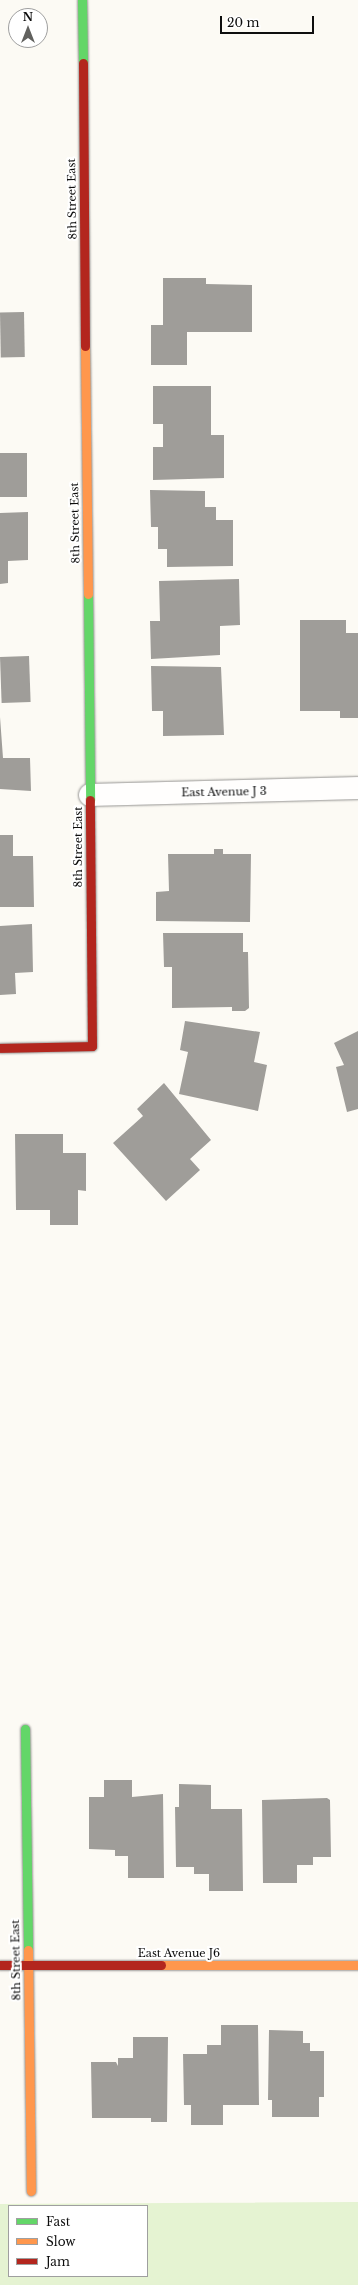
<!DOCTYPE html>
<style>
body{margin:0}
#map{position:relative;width:358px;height:2285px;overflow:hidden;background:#fcfaf4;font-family:"Libre Baskerville",serif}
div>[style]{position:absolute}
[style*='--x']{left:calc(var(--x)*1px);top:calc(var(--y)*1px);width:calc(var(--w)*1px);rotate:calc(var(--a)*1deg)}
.green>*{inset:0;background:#e5f3d2}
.building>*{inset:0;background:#9f9d99;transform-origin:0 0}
.roads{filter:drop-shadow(0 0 1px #959492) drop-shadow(0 0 1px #959492)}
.street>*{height:22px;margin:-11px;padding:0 11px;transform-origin:11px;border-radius:11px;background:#fffefd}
.fast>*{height:9px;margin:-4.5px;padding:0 4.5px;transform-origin:4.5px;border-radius:4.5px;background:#63d668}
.slow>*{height:9px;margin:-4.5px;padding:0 4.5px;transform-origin:4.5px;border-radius:4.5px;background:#ff974d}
.jam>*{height:9px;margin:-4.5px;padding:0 4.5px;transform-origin:4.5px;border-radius:4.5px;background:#b3261e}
span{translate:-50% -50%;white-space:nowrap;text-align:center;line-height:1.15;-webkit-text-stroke:4px #fff;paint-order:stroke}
.street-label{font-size:11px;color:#0e0e0e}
.legend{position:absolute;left:8px;top:2205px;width:140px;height:72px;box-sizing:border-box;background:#fff;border:1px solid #9f9f9f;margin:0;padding:5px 7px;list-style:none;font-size:12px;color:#0e0e0e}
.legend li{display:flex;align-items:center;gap:8px;height:20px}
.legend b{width:20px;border:1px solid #9f9f9f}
.north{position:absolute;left:8px;top:8px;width:40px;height:40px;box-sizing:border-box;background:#fff;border:1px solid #9f9f9f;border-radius:50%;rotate:0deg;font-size:11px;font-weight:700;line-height:16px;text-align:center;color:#0e0e0e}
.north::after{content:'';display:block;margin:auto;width:14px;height:18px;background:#61615e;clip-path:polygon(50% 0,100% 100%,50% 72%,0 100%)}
.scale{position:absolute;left:220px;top:16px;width:94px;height:18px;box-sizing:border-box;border:2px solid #0e0e0e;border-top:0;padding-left:5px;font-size:12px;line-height:14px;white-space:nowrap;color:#0e0e0e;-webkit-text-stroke:3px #fff;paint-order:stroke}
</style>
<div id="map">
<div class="green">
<div style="clip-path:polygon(evenodd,358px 2202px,358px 2285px,0 2285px,0 2204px,358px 2202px,9px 2206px,147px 2206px,147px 2276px,9px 2276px,9px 2206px)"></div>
</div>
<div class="building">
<div style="clip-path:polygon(163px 278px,206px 278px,206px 284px,252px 285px,252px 332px,187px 332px,187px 365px,151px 365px,151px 325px,163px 325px)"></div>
<div style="left:24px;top:312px;width:45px;height:24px;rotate:89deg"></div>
<div style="clip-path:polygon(153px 386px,211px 386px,211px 435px,224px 435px,224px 478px,153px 480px,153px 447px,163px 447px,163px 424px,153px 424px)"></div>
<div style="left:0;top:453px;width:27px;height:44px"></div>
<div style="clip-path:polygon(150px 490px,205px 491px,205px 507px,216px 507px,216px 520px,233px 520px,233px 566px,167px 567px,167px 549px,158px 549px,158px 527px,151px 527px)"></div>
<div style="clip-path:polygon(28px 512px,28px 560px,8px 561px,8px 583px,0 584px,0 513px)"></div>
<div style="clip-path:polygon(239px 579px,240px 625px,220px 626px,220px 655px,151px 659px,150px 621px,160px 621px,159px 581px)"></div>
<div style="clip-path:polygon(300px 620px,346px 620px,346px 633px,358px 633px,358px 718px,340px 718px,340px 711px,300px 711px)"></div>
<div style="left:29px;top:656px;width:46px;height:29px;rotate:88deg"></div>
<div style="clip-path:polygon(151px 666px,221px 667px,224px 735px,163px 736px,163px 711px,152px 711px)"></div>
<div style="clip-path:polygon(0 717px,3px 758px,30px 758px,31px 791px,0 789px)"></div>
<div style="clip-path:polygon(0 835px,13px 835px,13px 856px,33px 856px,34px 907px,0 907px)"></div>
<div style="clip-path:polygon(214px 849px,223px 849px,223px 854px,251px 854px,250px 922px,156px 921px,156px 892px,169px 891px,168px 854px,214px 854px)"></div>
<div style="clip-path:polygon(32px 924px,33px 972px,15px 973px,16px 994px,0 995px,0 926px)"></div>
<div style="clip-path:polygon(163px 933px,243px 933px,243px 952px,248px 952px,249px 1008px,245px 1011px,232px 1011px,232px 1007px,172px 1008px,172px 967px,164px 967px)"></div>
<div style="clip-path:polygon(185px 1021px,260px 1032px,254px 1062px,267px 1065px,258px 1111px,179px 1094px,188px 1052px,180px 1050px)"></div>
<div style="clip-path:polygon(358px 1031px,358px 1109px,347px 1112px,336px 1067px,344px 1065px,334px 1043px)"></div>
<div style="clip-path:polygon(164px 1083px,211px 1140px,190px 1159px,200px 1170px,166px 1201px,113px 1143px,143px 1116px,137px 1109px)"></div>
<div style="clip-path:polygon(15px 1134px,63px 1134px,63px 1153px,86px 1153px,86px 1191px,78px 1190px,78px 1225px,50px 1225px,50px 1210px,16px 1210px)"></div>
<div style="clip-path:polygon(104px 1780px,132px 1780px,132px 1797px,163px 1794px,164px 1878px,128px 1878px,128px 1856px,115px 1856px,115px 1850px,89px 1849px,89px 1797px,104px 1797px)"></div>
<div style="clip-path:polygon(179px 1784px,211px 1785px,211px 1809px,242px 1809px,243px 1891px,209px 1891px,209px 1874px,194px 1874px,194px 1867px,176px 1867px,175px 1807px,179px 1807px)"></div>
<div style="clip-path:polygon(327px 1798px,330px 1800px,331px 1857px,313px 1857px,313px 1865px,297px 1865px,297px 1883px,263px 1883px,262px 1800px)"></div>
<div style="clip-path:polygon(221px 2025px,258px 2025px,259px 2105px,223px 2105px,223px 2125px,191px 2125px,191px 2105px,184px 2105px,183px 2054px,207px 2054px,207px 2045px,221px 2045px)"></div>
<div style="clip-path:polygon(269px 2030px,303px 2031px,303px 2043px,310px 2043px,310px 2051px,324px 2051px,324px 2097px,319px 2097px,319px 2117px,272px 2117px,272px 2100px,268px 2100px)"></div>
<div style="clip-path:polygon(133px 2037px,168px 2037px,167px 2122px,151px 2122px,151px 2118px,92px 2118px,91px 2062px,116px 2062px,118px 2066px,118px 2058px,133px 2058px)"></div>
</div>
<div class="roads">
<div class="street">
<div style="--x:90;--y:795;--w:268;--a:-1.5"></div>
</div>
<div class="fast">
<div style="--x:82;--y:0;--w:63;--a:89.1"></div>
<div style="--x:88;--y:594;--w:206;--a:89.4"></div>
<div style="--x:25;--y:1729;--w:221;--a:89.2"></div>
</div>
<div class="slow">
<div style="--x:85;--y:346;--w:248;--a:89.3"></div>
<div style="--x:28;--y:1950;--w:241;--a:89.3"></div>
<div style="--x:161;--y:1965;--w:197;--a:0"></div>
</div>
<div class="jam">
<div style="--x:83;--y:63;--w:283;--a:89.6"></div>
<div style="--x:0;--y:1048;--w:92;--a:-1.2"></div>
<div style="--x:92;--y:1046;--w:246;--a:-90.5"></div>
<div style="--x:0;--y:1965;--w:161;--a:0"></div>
</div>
</div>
<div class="street-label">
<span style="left:72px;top:199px;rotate:-91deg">8th Street East</span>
<span style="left:75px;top:523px;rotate:-91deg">8th Street East</span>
<span style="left:224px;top:792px;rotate:-1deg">East Avenue J 3</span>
<span style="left:78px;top:847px;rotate:-90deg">8th Street East</span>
<span style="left:179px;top:1953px">East Avenue J6</span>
<span style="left:16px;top:1960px;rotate:-91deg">8th Street East</span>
</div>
<ul class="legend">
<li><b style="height:5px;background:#63d668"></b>Fast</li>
<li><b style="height:5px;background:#ff974d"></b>Slow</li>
<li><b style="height:5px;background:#b3261e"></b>Jam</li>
</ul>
<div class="north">N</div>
<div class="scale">20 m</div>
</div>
